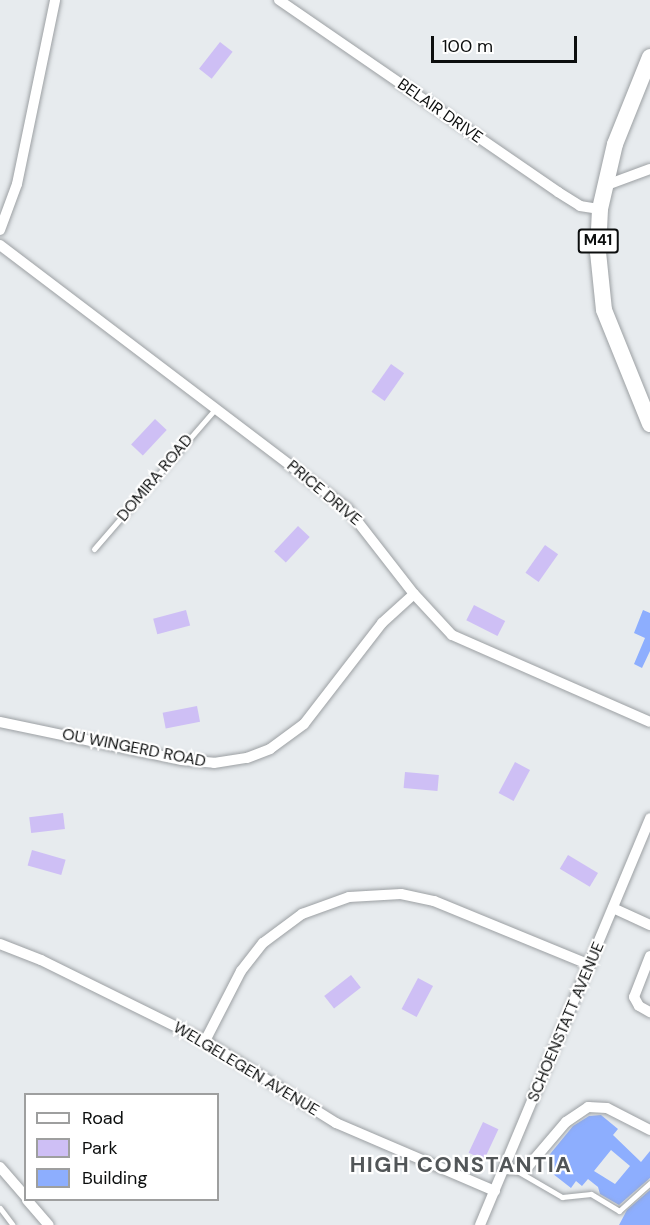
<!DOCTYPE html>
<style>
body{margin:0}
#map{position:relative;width:650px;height:1225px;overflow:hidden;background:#e7ebee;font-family:"DM Sans",sans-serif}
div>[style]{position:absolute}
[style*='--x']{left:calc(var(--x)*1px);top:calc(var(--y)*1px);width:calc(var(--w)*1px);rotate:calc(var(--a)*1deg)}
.green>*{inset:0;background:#cebff5;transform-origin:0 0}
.building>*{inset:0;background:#8daefe}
.roads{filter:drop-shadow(0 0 2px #9ca0a3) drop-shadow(0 0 2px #9ca0a3)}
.lane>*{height:5px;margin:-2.5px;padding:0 2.5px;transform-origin:2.5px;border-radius:2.5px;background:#fff}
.street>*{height:10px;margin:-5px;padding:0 5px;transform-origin:5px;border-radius:5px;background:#fff}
.primary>*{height:16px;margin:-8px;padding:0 8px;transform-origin:8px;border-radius:8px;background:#fff}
span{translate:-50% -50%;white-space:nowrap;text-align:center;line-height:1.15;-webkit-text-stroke:4.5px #fff;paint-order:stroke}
.shield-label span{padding:2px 4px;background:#fff;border:2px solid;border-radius:4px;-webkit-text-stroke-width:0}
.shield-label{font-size:15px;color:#0c0e0e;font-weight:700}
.street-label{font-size:16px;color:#0c0e0e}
.district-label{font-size:22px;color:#525658;font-weight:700;letter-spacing:1.5px}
.legend{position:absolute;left:24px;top:1093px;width:195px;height:108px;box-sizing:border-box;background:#fff;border:2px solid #9e9f9f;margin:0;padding:8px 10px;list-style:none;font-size:18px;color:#0c0e0e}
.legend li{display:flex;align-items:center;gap:12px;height:30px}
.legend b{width:30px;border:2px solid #9e9f9f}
.scale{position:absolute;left:431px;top:36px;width:146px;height:27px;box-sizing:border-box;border:3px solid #0c0e0e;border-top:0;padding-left:8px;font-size:18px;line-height:21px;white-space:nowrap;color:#0c0e0e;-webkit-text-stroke:4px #fff;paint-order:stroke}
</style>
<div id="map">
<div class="green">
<div style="left:220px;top:42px;width:16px;height:34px;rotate:38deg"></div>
<div style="left:391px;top:364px;width:16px;height:34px;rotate:35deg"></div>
<div style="left:155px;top:419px;width:16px;height:35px;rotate:43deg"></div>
<div style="left:298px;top:526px;width:16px;height:35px;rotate:43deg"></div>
<div style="left:545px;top:545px;width:16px;height:34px;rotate:35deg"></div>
<div style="left:474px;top:605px;width:35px;height:17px;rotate:27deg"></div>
<div style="left:186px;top:610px;width:16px;height:34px;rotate:75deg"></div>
<div style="left:197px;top:706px;width:16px;height:35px;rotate:79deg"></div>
<div style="left:515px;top:762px;width:17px;height:35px;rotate:28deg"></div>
<div style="left:405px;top:772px;width:34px;height:16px;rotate:5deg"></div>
<div style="left:63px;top:813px;width:16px;height:34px;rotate:83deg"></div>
<div style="left:32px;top:850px;width:35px;height:16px;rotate:16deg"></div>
<div style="left:568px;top:855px;width:35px;height:16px;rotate:31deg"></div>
<div style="left:351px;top:975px;width:16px;height:34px;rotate:52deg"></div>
<div style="left:418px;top:978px;width:17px;height:35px;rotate:28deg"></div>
<div style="left:483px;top:1122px;width:17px;height:34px;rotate:25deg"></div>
</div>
<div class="building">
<div style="clip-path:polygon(643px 610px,650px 613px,650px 651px,642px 668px,634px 664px,645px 638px,634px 633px)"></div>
<div style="clip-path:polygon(evenodd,601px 1115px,618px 1129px,613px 1135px,641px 1162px,650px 1151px,650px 1178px,619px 1205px,600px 1194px,598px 1187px,588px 1179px,582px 1186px,576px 1181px,571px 1188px,548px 1170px,552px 1164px,546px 1159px,573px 1126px,589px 1116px,601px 1115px,611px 1150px,630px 1166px,615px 1184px,594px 1171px,611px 1150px)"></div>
<div style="clip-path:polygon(650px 1190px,650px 1225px,619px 1225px,627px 1210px)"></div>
</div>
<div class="roads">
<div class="lane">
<div style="--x:94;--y:549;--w:186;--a:-49.1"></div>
<div style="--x:519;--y:1172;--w:50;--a:30.2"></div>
<div style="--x:562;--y:1197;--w:29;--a:-6"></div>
<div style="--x:591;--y:1194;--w:33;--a:31"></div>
<div style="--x:619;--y:1211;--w:42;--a:-42.1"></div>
<div style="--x:0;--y:1208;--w:21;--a:53"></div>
</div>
<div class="street">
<div style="--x:279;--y:0;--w:339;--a:34.5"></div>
<div style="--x:558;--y:192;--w:26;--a:32"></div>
<div style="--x:580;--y:206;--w:20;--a:9"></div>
<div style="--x:604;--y:186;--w:49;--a:-20.3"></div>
<div style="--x:0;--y:230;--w:49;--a:-69.7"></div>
<div style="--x:17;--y:184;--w:188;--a:-78.3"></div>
<div style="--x:0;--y:245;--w:435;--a:37.2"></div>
<div style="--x:347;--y:508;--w:109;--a:52.1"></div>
<div style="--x:414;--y:594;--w:56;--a:47.2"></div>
<div style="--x:452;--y:635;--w:216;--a:23.7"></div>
<div style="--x:0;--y:722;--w:186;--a:11.8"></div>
<div style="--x:182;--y:760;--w:32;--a:5"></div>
<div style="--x:214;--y:763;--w:33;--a:-9"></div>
<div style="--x:247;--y:758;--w:25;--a:-21"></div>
<div style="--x:270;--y:749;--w:42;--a:-36.3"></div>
<div style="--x:304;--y:724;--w:128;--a:-52.3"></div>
<div style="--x:382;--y:623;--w:43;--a:-42.2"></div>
<div style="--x:613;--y:908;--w:41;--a:24.7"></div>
<div style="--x:0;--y:944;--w:44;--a:21.3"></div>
<div style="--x:41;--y:960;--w:183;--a:26.3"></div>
<div style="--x:205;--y:1041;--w:155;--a:32"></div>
<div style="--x:336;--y:1123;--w:173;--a:23.2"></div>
<div style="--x:650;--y:956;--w:44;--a:111.3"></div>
<div style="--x:634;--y:997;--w:10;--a:61"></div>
<div style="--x:639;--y:1006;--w:13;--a:29"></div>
<div style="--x:205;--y:1041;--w:79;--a:-62.8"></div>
<div style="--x:241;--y:971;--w:36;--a:-52"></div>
<div style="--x:263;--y:943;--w:49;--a:-36.6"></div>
<div style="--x:302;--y:914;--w:50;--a:-19.9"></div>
<div style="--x:349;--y:897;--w:52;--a:-3.3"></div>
<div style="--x:401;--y:894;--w:34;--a:12"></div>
<div style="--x:434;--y:901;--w:169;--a:22.3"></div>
<div style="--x:0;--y:1167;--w:40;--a:49"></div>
<div style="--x:504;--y:1169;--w:21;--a:3"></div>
<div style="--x:525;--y:1170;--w:63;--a:-49.5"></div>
<div style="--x:566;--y:1122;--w:27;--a:-34"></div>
<div style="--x:588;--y:1107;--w:19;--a:3"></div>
<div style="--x:607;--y:1108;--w:48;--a:27.1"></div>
<div style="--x:27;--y:1200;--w:33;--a:49"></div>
<div style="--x:480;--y:1225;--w:441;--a:-67.3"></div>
</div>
<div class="primary">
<div style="--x:650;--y:57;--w:94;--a:111.9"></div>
<div style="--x:615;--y:144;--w:67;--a:103"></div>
<div style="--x:600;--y:209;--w:43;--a:92.7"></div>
<div style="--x:598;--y:252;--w:58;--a:84.1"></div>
<div style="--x:604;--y:310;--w:123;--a:68"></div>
</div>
</div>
<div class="shield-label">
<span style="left:598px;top:241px">M41</span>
</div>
<div class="street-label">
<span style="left:440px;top:111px;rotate:35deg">BELAIR DRIVE</span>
<span style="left:155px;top:478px;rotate:-50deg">DOMIRA ROAD</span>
<span style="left:324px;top:493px;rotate:40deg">PRICE DRIVE</span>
<span style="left:134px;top:748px;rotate:11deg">OU WINGERD ROAD</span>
<span style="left:566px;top:1022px;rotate:-67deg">SCHOENSTATT AVENUE</span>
<span style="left:246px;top:1069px;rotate:31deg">WELGELEGEN AVENUE</span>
</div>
<div class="district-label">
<span style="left:461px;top:1165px">HIGH CONSTANTIA</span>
</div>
<ul class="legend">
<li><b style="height:8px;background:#fff"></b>Road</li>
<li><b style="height:16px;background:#cebff5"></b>Park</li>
<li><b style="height:16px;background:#8daefe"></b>Building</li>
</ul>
<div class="scale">100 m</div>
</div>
